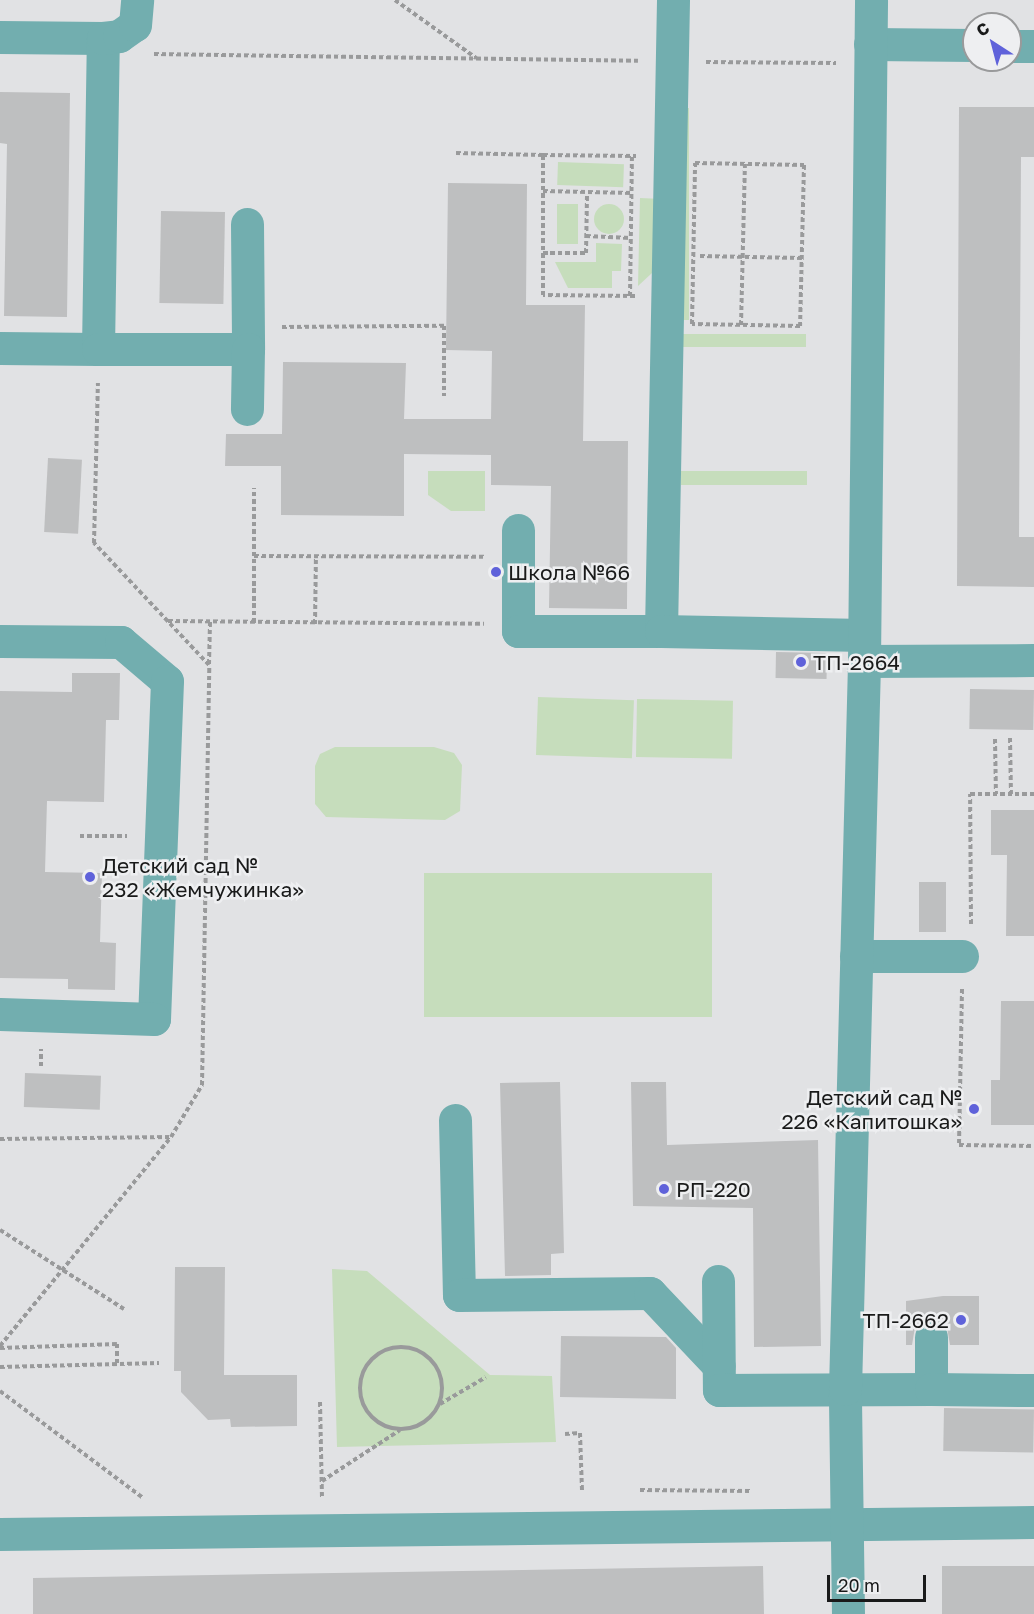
<!DOCTYPE html>
<meta charset="utf-8">
<style>
body{margin:0}
#map{position:relative;width:1034px;height:1614px;overflow:hidden;background:#e1e2e4;font-family:"Golos Text",sans-serif}
div>[style]{position:absolute}
[style*='--x']{left:calc(var(--x)*1px);top:calc(var(--y)*1px);width:calc(var(--w)*1px);rotate:calc(var(--a)*1deg)}
.green>*{inset:0;background:#c6ddbc;transform-origin:0 0}
.round{border-radius:50%}
.building>*{inset:0;background:#bebfc0;transform-origin:0 0}
.path>*{height:4px;margin-top:-2px;transform-origin:0;background:repeating-linear-gradient(90deg,#999a9b 0 4.5px,transparent 0 7.5px)}
.path>.ring{margin:-2px;padding:0;box-sizing:content-box;background:none;border:4px solid #999a9b;border-radius:50%}
.minor>*{height:33px;margin:-16.5px;padding:0 16.5px;transform-origin:16.5px;border-radius:16.5px;background:#72aeaf}
.dots>*{width:16px;height:16px;translate:-50% -50%;box-sizing:border-box;border:3px solid #eeeff1;border-radius:50%}
span{translate:-50% -50%;white-space:nowrap;text-align:center;line-height:1.15;-webkit-text-stroke:5px #eeeff1;paint-order:stroke}
.poi-label{font-size:21px;color:#191a1a}
.left{translate:0 -50%;text-align:left}
.right{translate:-100% -50%;text-align:right}
.north{position:absolute;left:962px;top:12px;width:60px;height:60px;box-sizing:border-box;background:#eeeff1;border:2px solid #999a9b;border-radius:50%;rotate:324deg;font-size:16px;font-weight:700;line-height:24px;text-align:center;color:#191a1a}
.north::after{content:'';display:block;margin:auto;width:21px;height:27px;background:#5f62da;clip-path:polygon(50% 0,100% 100%,50% 72%,0 100%)}
.scale{position:absolute;left:827px;top:1575px;width:99px;height:27px;box-sizing:border-box;border:3px solid #191a1a;border-top:0;padding-left:8px;font-size:18px;line-height:21px;white-space:nowrap;color:#191a1a;-webkit-text-stroke:4px #eeeff1;paint-order:stroke}
</style>
<div id="map">
<div class="green">
<div style="left:680px;top:108px;width:9px;height:212px"></div>
<div style="left:558px;top:162px;width:66px;height:23px;rotate:2deg"></div>
<div style="clip-path:polygon(640px 198px,662px 199px,652px 273px,638px 286px)"></div>
<div class="round" style="left:594px;top:204px;width:30px;height:30px"></div>
<div style="left:557px;top:204px;width:21px;height:40px"></div>
<div style="clip-path:polygon(596px 243px,622px 244px,621px 271px,612px 271px,612px 288px,568px 288px,555px 262px,596px 262px)"></div>
<div style="left:806px;top:334px;width:13px;height:126px;rotate:90deg"></div>
<div style="clip-path:polygon(428px 471px,485px 471px,485px 511px,451px 511px,428px 495px)"></div>
<div style="left:807px;top:471px;width:14px;height:126px;rotate:90deg"></div>
<div style="left:538px;top:697px;width:96px;height:58px;rotate:2deg"></div>
<div style="left:637px;top:699px;width:96px;height:58px;rotate:1deg"></div>
<div style="clip-path:polygon(335px 747px,434px 747px,454px 753px,462px 765px,460px 811px,445px 820px,326px 817px,315px 804px,315px 766px,320px 754px)"></div>
<div style="left:424px;top:873px;width:288px;height:144px"></div>
<div style="clip-path:polygon(332px 1269px,367px 1271px,490px 1375px,552px 1376px,556px 1442px,337px 1447px)"></div>
</div>
<div class="building">
<div style="clip-path:polygon(0 92px,70px 93px,67px 317px,4px 316px,7px 144px,0 143px)"></div>
<div style="clip-path:polygon(959px 107px,1034px 107px,1034px 157px,1021px 157px,1019px 537px,1034px 537px,1034px 587px,957px 586px)"></div>
<div style="clip-path:polygon(448px 183px,527px 184px,526px 305px,585px 305px,583px 441px,628px 441px,627px 609px,549px 608px,551px 486px,491px 485px,491px 455px,404px 454px,404px 516px,281px 515px,281px 466px,225px 466px,226px 434px,282px 434px,283px 362px,406px 363px,404px 419px,491px 419px,492px 351px,446px 350px)"></div>
<div style="left:161px;top:211px;width:64px;height:92px;rotate:1deg"></div>
<div style="left:48px;top:458px;width:34px;height:74px;rotate:3deg"></div>
<div style="left:776px;top:652px;width:51px;height:26px;rotate:1deg"></div>
<div style="clip-path:polygon(72px 673px,120px 673px,119px 720px,106px 720px,104px 802px,47px 801px,45px 872px,102px 873px,100px 942px,116px 943px,115px 990px,68px 989px,68px 979px,0 978px,0 691px,72px 692px)"></div>
<div style="left:970px;top:689px;width:64px;height:40px;rotate:1deg"></div>
<div style="clip-path:polygon(991px 810px,1034px 810px,1034px 936px,1006px 936px,1007px 855px,991px 855px)"></div>
<div style="left:919px;top:882px;width:27px;height:50px"></div>
<div style="clip-path:polygon(1001px 1001px,1034px 1001px,1034px 1125px,991px 1125px,991px 1080px,1000px 1080px)"></div>
<div style="left:25px;top:1073px;width:76px;height:34px;rotate:2deg"></div>
<div style="clip-path:polygon(560px 1082px,564px 1253px,551px 1254px,551px 1275px,505px 1276px,500px 1083px)"></div>
<div style="clip-path:polygon(631px 1082px,666px 1082px,667px 1145px,818px 1140px,821px 1346px,754px 1347px,753px 1208px,633px 1206px)"></div>
<div style="clip-path:polygon(175px 1267px,225px 1267px,224px 1375px,297px 1375px,297px 1426px,231px 1427px,230px 1419px,208px 1420px,181px 1392px,181px 1371px,174px 1371px)"></div>
<div style="clip-path:polygon(943px 1296px,979px 1296px,979px 1345px,950px 1345px,947px 1327px,932px 1318px,915px 1327px,912px 1345px,906px 1345px,906px 1301px)"></div>
<div style="clip-path:polygon(561px 1336px,666px 1337px,676px 1348px,676px 1399px,560px 1397px)"></div>
<div style="left:944px;top:1408px;width:90px;height:43px;rotate:1deg"></div>
<div style="clip-path:polygon(763px 1566px,764px 1614px,33px 1614px,33px 1578px)"></div>
<div style="left:1034px;top:1566px;width:48px;height:92px;rotate:90deg"></div>
</div>
<div class="path">
<div style="--x:395;--y:0;--w:100;--a:35.6"></div>
<div style="--x:154;--y:54;--w:484;--a:0.8"></div>
<div style="--x:706;--y:62;--w:130;--a:0.4"></div>
<div style="--x:456;--y:153;--w:87;--a:1.3"></div>
<div style="--x:695;--y:163;--w:109;--a:1.1"></div>
<div style="--x:804;--y:165;--w:161;--a:91.4"></div>
<div style="--x:800;--y:326;--w:108;--a:-178.9"></div>
<div style="--x:692;--y:324;--w:161;--a:-88.9"></div>
<div style="--x:543;--y:191;--w:89;--a:1.3"></div>
<div style="--x:586;--y:236;--w:45;--a:2.5"></div>
<div style="--x:543;--y:253;--w:43;--a:0"></div>
<div style="--x:586;--y:253;--w:60;--a:-89"></div>
<div style="--x:700;--y:256;--w:102;--a:1.1"></div>
<div style="--x:630;--y:296;--w:140;--a:-89.2"></div>
<div style="--x:635;--y:296;--w:92;--a:-179.4"></div>
<div style="--x:543;--y:295;--w:140;--a:-90"></div>
<div style="--x:543;--y:155;--w:93;--a:0.6"></div>
<div style="--x:741;--y:325;--w:161;--a:-88.6"></div>
<div style="--x:282;--y:327;--w:162;--a:-0.4"></div>
<div style="--x:444;--y:326;--w:70;--a:90"></div>
<div style="--x:254;--y:556;--w:68;--a:-90"></div>
<div style="--x:168;--y:621;--w:316;--a:0.5"></div>
<div style="--x:254;--y:623;--w:67;--a:-90"></div>
<div style="--x:254;--y:556;--w:231;--a:0.2"></div>
<div style="--x:315;--y:624;--w:68;--a:-89.2"></div>
<div style="--x:209;--y:664;--w:42;--a:-88.6"></div>
<div style="--x:1010;--y:738;--w:56;--a:89"></div>
<div style="--x:995;--y:739;--w:55;--a:89"></div>
<div style="--x:80;--y:836;--w:47;--a:0"></div>
<div style="--x:971;--y:924;--w:130;--a:-90.4"></div>
<div style="--x:970;--y:794;--w:64;--a:0"></div>
<div style="--x:962;--y:989;--w:156;--a:91.1"></div>
<div style="--x:959;--y:1145;--w:75;--a:0.8"></div>
<div style="--x:41;--y:1066;--w:17;--a:-90"></div>
<div style="--x:0;--y:1139;--w:171;--a:-0.7"></div>
<div style="--x:171;--y:1137;--w:61;--a:-59.2"></div>
<div style="--x:202;--y:1085;--w:420;--a:-89"></div>
<div style="--x:209;--y:665;--w:168;--a:-133.3"></div>
<div style="--x:94;--y:543;--w:160;--a:-88.6"></div>
<div style="--x:0;--y:1230;--w:147;--a:32.5"></div>
<div style="--x:0;--y:1346;--w:270;--a:-50.7"></div>
<div class="ring" style="left:360px;top:1347px;width:78px;height:78px"></div>
<div style="--x:0;--y:1348;--w:117;--a:-2"></div>
<div style="--x:117;--y:1344;--w:20;--a:90"></div>
<div style="--x:0;--y:1367;--w:159;--a:-1.4"></div>
<div style="--x:0;--y:1391;--w:179;--a:36.8"></div>
<div style="--x:320;--y:1402;--w:96;--a:88.8"></div>
<div style="--x:440;--y:1404;--w:53;--a:-30.4"></div>
<div style="--x:565;--y:1434;--w:15;--a:-4"></div>
<div style="--x:580;--y:1433;--w:58;--a:88"></div>
<div style="--x:322;--y:1481;--w:93;--a:-33.2"></div>
<div style="--x:640;--y:1490;--w:111;--a:0.5"></div>
</div>
<div class="minor">
<div style="--x:0;--y:37;--w:103;--a:0.6"></div>
<div style="--x:870;--y:44;--w:104;--a:0.6"></div>
<div style="--x:1010;--y:46;--w:24;--a:0"></div>
<div style="--x:247;--y:224;--w:125;--a:89.5"></div>
<div style="--x:0;--y:348;--w:98;--a:0.6"></div>
<div style="--x:98;--y:349;--w:311;--a:-89.1"></div>
<div style="--x:103;--y:38;--w:16;--a:-7"></div>
<div style="--x:119;--y:36;--w:19;--a:-35"></div>
<div style="--x:135;--y:25;--w:25;--a:-85"></div>
<div style="--x:98;--y:349;--w:150;--a:0"></div>
<div style="--x:248;--y:349;--w:60;--a:91"></div>
<div style="--x:518;--y:530;--w:101;--a:90"></div>
<div style="--x:518;--y:631;--w:143;--a:0"></div>
<div style="--x:661;--y:631;--w:631;--a:-88.91"></div>
<div style="--x:661;--y:631;--w:203;--a:1.1"></div>
<div style="--x:0;--y:641;--w:121;--a:0.5"></div>
<div style="--x:121;--y:642;--w:60;--a:40.3"></div>
<div style="--x:167;--y:681;--w:338;--a:92.2"></div>
<div style="--x:154;--y:1019;--w:154;--a:-178.1"></div>
<div style="--x:864;--y:661;--w:170;--a:-0.3"></div>
<div style="--x:856;--y:956;--w:106;--a:0"></div>
<div style="--x:455;--y:1120;--w:175;--a:88.7"></div>
<div style="--x:459;--y:1295;--w:191;--a:-0.6"></div>
<div style="--x:650;--y:1293;--w:100;--a:46.6"></div>
<div style="--x:718;--y:1281;--w:109;--a:89.5"></div>
<div style="--x:719;--y:1390;--w:212;--a:-0.3"></div>
<div style="--x:931;--y:1389;--w:52;--a:-90"></div>
<div style="--x:931;--y:1389;--w:103;--a:0.6"></div>
<div style="--x:0;--y:1534;--w:1034;--a:-0.66"></div>
<div style="--x:848;--y:1614;--w:225;--a:-90.8"></div>
<div style="--x:845;--y:1389;--w:728;--a:-88.5"></div>
<div style="--x:864;--y:661;--w:661;--a:-89.39"></div>
</div>
<div class="dots">
<div style="left:496px;top:572px;background:#5f62da"></div>
<div style="left:801px;top:662px;background:#5f62da"></div>
<div style="left:90px;top:877px;background:#5f62da"></div>
<div style="left:974px;top:1109px;background:#5f62da"></div>
<div style="left:664px;top:1189px;background:#5f62da"></div>
<div style="left:961px;top:1320px;background:#5f62da"></div>
</div>
<div class="poi-label">
<span class="left" style="left:508px;top:572px">Школа №66</span>
<span class="left" style="left:813px;top:662px">ТП-2664</span>
<span class="left" style="left:102px;top:877px">Детский сад №<br>232 «Жемчужинка»</span>
<span class="right" style="left:962px;top:1109px">Детский сад №<br>226 «Капитошка»</span>
<span class="left" style="left:676px;top:1189px">РП-220</span>
<span class="right" style="left:949px;top:1320px">ТП-2662</span>
</div>
<div class="north">С</div>
<div class="scale">20 m</div>
</div>
